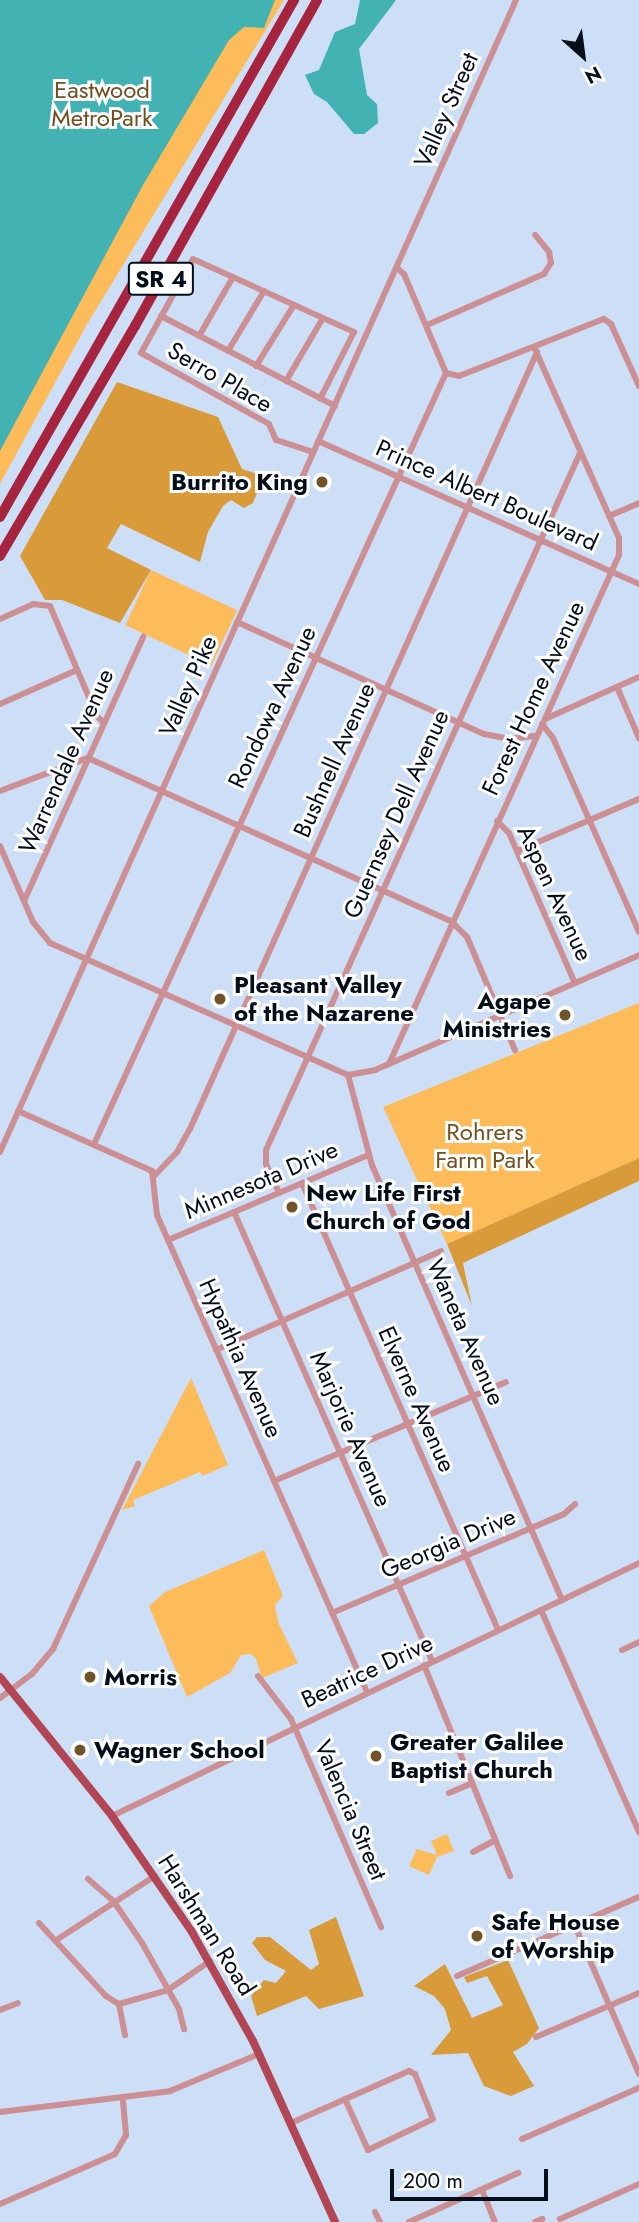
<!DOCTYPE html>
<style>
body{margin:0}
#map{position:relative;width:639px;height:2222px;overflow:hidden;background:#ccdff7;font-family:Jost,sans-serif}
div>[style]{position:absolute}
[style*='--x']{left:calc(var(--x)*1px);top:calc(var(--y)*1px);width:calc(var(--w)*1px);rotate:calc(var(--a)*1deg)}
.green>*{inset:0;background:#fdbb59;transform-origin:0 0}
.forest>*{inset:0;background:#d99b39}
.water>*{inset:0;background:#42b2b2}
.minor>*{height:6px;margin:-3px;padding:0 3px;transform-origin:3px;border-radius:3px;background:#cc8f93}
.major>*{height:8px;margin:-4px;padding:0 4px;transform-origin:4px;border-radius:4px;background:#b34655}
.highway>*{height:10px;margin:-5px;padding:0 5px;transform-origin:5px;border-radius:5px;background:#a7243f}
.dots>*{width:19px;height:19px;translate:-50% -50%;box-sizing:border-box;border:4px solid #fefefe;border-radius:50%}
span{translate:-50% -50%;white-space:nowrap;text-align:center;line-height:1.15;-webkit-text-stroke:6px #fefefe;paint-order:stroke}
.shield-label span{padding:2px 5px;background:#fefefe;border:2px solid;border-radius:5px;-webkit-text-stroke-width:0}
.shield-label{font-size:23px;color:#040d1a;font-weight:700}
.park-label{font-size:24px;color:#70501e}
.street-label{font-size:24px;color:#040d1a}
.poi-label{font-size:24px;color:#040d1a;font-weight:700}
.right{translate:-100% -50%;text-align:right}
.left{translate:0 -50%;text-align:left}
.north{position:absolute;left:548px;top:21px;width:70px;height:70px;-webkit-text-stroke:5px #fefefe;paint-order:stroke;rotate:152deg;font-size:19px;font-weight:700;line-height:28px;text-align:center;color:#040d1a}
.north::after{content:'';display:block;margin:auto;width:24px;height:32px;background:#040d1a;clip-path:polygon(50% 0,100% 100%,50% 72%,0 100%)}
.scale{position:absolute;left:390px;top:2169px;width:158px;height:32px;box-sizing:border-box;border:4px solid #040d1a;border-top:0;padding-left:9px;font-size:21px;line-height:24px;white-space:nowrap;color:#040d1a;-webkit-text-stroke:5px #fefefe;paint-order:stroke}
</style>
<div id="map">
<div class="green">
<div style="clip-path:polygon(0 0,284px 0,86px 326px,0 484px)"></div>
<div style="left:151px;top:570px;width:95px;height:61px;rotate:25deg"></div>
<div style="clip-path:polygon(639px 1003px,639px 1158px,447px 1244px,383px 1107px)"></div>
<div style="clip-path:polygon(191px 1378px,228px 1465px,202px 1476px,200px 1472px,133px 1500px,135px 1506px,122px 1510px)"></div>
<div style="clip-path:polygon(264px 1550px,283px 1596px,275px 1605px,278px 1622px,298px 1663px,262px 1678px,256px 1659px,251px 1654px,241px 1655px,230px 1673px,187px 1697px,149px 1606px,165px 1592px)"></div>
<div style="clip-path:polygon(447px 1834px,454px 1851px,437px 1857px,429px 1875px,409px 1866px,417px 1849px,437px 1855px,431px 1841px)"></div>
</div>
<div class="forest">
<div style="clip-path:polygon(117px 382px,218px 417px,242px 469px,258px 474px,260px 486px,253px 503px,244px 508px,231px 500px,223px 506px,208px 532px,200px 562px,121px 524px,107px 548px,151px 570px,120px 623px,62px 600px,45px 600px,20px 556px)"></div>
<div style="clip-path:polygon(639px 1158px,639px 1181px,463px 1263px,472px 1306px,447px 1244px)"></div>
<div style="clip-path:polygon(336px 1917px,364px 1996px,319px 2009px,306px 1996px,257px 2016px,251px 1996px,264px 1980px,276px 1983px,286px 1971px,265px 1960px,252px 1943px,257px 1937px,270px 1937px,311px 1970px,319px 1964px,309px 1930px)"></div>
<div style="clip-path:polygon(508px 1960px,539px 2028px,527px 2044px,513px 2052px,534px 2086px,511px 2096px,484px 2086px,468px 2053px,431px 2055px,451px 2030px,445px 2009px,434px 1996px,414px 1986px,445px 1964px,472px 2018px,503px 2005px,487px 1976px,467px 1983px,464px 1977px)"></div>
</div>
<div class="water">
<div style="clip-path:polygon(0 0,275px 0,264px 28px,244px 27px,229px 40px,143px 185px,0 451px)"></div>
<div style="clip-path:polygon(360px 0,396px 0,359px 49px,367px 95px,377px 104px,378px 123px,364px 134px,354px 134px,327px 102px,314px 94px,305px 75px,319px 70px,335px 32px,355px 24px)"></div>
</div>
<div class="minor">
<div style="--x:397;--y:268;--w:9;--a:41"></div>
<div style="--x:404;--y:274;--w:108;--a:67"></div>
<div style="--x:161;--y:316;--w:196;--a:27.3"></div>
<div style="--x:427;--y:325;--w:128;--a:-23.6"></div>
<div style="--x:544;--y:274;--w:13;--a:-58"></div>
<div style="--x:551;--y:263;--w:11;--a:-100"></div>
<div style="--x:549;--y:252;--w:22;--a:-129"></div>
<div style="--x:199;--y:336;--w:68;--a:-60"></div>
<div style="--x:228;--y:351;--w:70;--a:-59"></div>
<div style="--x:256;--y:366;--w:72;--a:-58.1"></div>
<div style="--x:446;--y:373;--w:13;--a:13"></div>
<div style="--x:459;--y:376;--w:156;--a:-21.5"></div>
<div style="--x:604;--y:319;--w:9;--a:36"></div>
<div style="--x:611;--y:324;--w:68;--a:65.7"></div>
<div style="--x:286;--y:381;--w:73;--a:-59.6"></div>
<div style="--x:318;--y:441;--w:351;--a:24"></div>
<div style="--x:313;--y:452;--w:39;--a:-162"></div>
<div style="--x:276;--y:440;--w:17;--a:-114"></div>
<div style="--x:269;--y:424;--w:146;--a:-151"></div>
<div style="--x:141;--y:353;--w:107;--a:-61"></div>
<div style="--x:193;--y:259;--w:177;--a:24.4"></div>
<div style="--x:354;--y:332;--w:75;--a:116.9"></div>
<div style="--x:609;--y:516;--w:33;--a:-23"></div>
<div style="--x:0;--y:619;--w:36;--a:-24"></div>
<div style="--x:33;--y:604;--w:17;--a:7"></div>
<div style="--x:50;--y:606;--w:120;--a:66.9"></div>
<div style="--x:97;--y:716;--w:10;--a:45"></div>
<div style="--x:237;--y:622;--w:271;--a:24.4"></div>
<div style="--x:484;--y:734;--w:26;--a:11"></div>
<div style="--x:510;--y:739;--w:26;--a:-7"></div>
<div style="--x:617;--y:687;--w:56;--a:66.7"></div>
<div style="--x:0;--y:704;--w:84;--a:-23.8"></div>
<div style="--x:545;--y:719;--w:103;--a:-24.1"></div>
<div style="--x:542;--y:724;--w:18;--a:52"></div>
<div style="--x:553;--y:738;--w:212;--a:66.1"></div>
<div style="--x:0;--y:791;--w:94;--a:-20.6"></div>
<div style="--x:88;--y:758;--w:398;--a:24.2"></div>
<div style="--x:451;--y:921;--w:23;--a:45"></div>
<div style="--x:467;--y:937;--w:123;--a:67"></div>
<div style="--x:497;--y:821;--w:17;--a:45"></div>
<div style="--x:509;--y:833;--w:164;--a:66.3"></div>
<div style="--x:0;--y:846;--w:83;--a:66.5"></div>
<div style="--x:33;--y:922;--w:27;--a:51"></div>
<div style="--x:50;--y:943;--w:326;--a:23.9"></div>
<div style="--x:348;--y:1075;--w:27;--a:-10"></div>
<div style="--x:375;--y:1070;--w:288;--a:-23.5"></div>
<div style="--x:517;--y:851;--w:133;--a:-23.1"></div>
<div style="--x:24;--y:901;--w:290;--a:-65.7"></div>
<div style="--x:389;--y:1064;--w:559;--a:-65.68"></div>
<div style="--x:619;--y:555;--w:17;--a:-90"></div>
<div style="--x:619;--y:538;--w:209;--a:-114"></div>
<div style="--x:348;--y:1075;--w:93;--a:75.1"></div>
<div style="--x:372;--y:1165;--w:475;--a:66.4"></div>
<div style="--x:18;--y:1111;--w:147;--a:24.1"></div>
<div style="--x:152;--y:1171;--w:44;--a:83.5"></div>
<div style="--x:157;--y:1215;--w:521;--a:66.24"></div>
<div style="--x:94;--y:1144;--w:848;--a:-65.46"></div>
<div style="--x:0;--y:1152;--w:1262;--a:-65.87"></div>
<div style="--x:154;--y:1176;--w:33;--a:-46"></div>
<div style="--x:177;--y:1152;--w:26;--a:-61"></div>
<div style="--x:190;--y:1129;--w:851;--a:-65.93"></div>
<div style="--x:302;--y:1183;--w:488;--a:66.3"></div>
<div style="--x:279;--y:1193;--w:32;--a:-114"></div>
<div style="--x:266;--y:1164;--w:14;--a:-90"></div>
<div style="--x:266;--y:1150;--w:764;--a:-65.75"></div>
<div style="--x:234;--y:1212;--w:491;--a:66.2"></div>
<div style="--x:168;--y:1240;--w:217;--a:-23"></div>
<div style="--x:216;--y:1350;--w:246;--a:-23.7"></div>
<div style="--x:274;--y:1481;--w:252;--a:-23.1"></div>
<div style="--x:541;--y:1610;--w:243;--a:66.2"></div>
<div style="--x:332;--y:1613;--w:252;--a:-23.1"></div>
<div style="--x:564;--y:1514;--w:15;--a:-42"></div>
<div style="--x:622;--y:1650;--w:19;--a:-25"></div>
<div style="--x:424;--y:1665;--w:228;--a:67.8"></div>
<div style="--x:258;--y:1676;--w:54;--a:52.5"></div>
<div style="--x:291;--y:1719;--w:227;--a:66.6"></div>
<div style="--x:0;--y:1698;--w:40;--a:-37"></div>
<div style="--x:32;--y:1674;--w:33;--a:-50"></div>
<div style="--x:53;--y:1649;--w:204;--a:-65.3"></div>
<div style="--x:449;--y:1793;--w:25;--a:-23"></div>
<div style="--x:112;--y:1816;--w:585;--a:-25.64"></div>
<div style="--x:473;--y:1852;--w:24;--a:-28"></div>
<div style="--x:88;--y:1879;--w:35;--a:41"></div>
<div style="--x:114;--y:1902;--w:50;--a:55.7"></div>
<div style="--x:142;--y:1943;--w:76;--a:60.7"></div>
<div style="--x:179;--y:2009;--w:21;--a:76"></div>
<div style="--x:39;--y:1923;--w:99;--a:47.5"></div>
<div style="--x:106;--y:1996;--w:15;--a:32"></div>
<div style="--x:119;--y:2004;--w:32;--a:79"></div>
<div style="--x:575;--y:1926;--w:161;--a:66.6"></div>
<div style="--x:58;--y:1939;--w:116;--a:-33"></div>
<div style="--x:457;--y:1976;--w:198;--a:-23.5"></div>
<div style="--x:119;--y:2004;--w:51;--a:-15.9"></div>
<div style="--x:168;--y:1990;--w:51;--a:-34.6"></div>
<div style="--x:0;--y:2010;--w:19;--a:-21"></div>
<div style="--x:536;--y:2037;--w:112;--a:-23.1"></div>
<div style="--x:0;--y:2112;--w:171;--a:-7"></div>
<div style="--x:170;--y:2091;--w:96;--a:-22.6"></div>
<div style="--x:291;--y:2123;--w:129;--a:-23.8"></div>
<div style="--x:409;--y:2071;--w:7;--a:27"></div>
<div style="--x:415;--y:2074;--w:48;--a:68.2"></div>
<div style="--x:433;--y:2119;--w:72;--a:154.5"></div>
<div style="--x:368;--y:2150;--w:56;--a:-114.3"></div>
<div style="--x:522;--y:2139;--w:128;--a:-23.6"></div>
<div style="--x:482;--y:2190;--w:35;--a:68"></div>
<div style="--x:0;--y:2204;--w:125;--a:-23.5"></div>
<div style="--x:115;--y:2154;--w:22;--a:-60"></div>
<div style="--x:126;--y:2135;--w:37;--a:-95"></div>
<div style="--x:375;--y:2212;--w:11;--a:63"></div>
<div style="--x:560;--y:2219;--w:86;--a:-23.9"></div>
<div style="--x:409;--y:2222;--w:120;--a:-24.2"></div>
<div style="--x:535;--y:2222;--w:8;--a:-23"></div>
</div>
<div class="major">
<div style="--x:0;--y:1677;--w:179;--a:51.1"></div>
<div style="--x:112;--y:1816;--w:141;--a:55.4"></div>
<div style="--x:192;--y:1932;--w:125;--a:60.8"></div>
<div style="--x:253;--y:2041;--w:199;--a:65.6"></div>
</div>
<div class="highway">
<div style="--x:0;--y:517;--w:595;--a:-60.37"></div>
<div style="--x:0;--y:556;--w:267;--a:-59.6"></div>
<div style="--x:135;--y:326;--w:373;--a:-60.8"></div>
</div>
<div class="dots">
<div style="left:322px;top:482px;background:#705327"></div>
<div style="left:220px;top:999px;background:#705327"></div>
<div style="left:565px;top:1015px;background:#705327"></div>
<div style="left:292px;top:1207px;background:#705327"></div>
<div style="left:90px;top:1677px;background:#705327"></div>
<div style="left:80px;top:1750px;background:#705327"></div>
<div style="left:376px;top:1756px;background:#705327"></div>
<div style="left:477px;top:1936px;background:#705327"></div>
</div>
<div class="shield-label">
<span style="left:161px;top:279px">SR 4</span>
</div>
<div class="park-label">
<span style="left:102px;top:104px">Eastwood<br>MetroPark</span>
<span style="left:485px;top:1146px">Rohrers<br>Farm Park</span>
</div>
<div class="street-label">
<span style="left:446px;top:110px;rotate:-66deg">Valley Street</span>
<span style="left:220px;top:377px;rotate:30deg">Serro Place</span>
<span style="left:487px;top:495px;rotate:24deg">Prince Albert Boulevard</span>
<span style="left:188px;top:686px;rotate:-66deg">Valley Pike</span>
<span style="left:533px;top:698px;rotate:-65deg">Forest Home Avenue</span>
<span style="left:272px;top:707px;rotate:-65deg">Rondowa Avenue</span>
<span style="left:334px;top:760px;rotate:-66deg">Bushnell Avenue</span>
<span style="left:66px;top:761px;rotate:-66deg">Warrendale Avenue</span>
<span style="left:396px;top:814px;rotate:-66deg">Guernsey Dell Avenue</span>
<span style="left:555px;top:893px;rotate:65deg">Aspen Avenue</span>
<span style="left:261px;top:1180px;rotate:-23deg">Minnesota Drive</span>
<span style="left:466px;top:1332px;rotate:66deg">Waneta Avenue</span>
<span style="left:241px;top:1358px;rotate:66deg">Hypathia Avenue</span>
<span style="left:417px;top:1399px;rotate:66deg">Elverne Avenue</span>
<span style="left:351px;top:1429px;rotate:66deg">Marjorie Avenue</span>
<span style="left:448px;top:1543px;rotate:-23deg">Georgia Drive</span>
<span style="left:367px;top:1671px;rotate:-25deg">Beatrice Drive</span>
<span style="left:351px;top:1810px;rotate:67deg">Valencia Street</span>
<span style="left:207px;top:1925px;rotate:58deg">Harshman Road</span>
</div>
<div class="poi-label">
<span class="right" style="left:308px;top:482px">Burrito King</span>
<span class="left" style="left:234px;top:999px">Pleasant Valley<br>of the Nazarene</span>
<span class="right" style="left:551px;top:1015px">Agape<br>Ministries</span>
<span class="left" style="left:306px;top:1207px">New Life First<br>Church of God</span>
<span class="left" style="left:104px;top:1677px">Morris</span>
<span class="left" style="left:390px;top:1756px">Greater Galilee<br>Baptist Church</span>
<span class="left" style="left:94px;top:1750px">Wagner School</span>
<span class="left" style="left:491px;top:1936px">Safe House<br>of Worship</span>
</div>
<div class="north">N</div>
<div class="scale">200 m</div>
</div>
